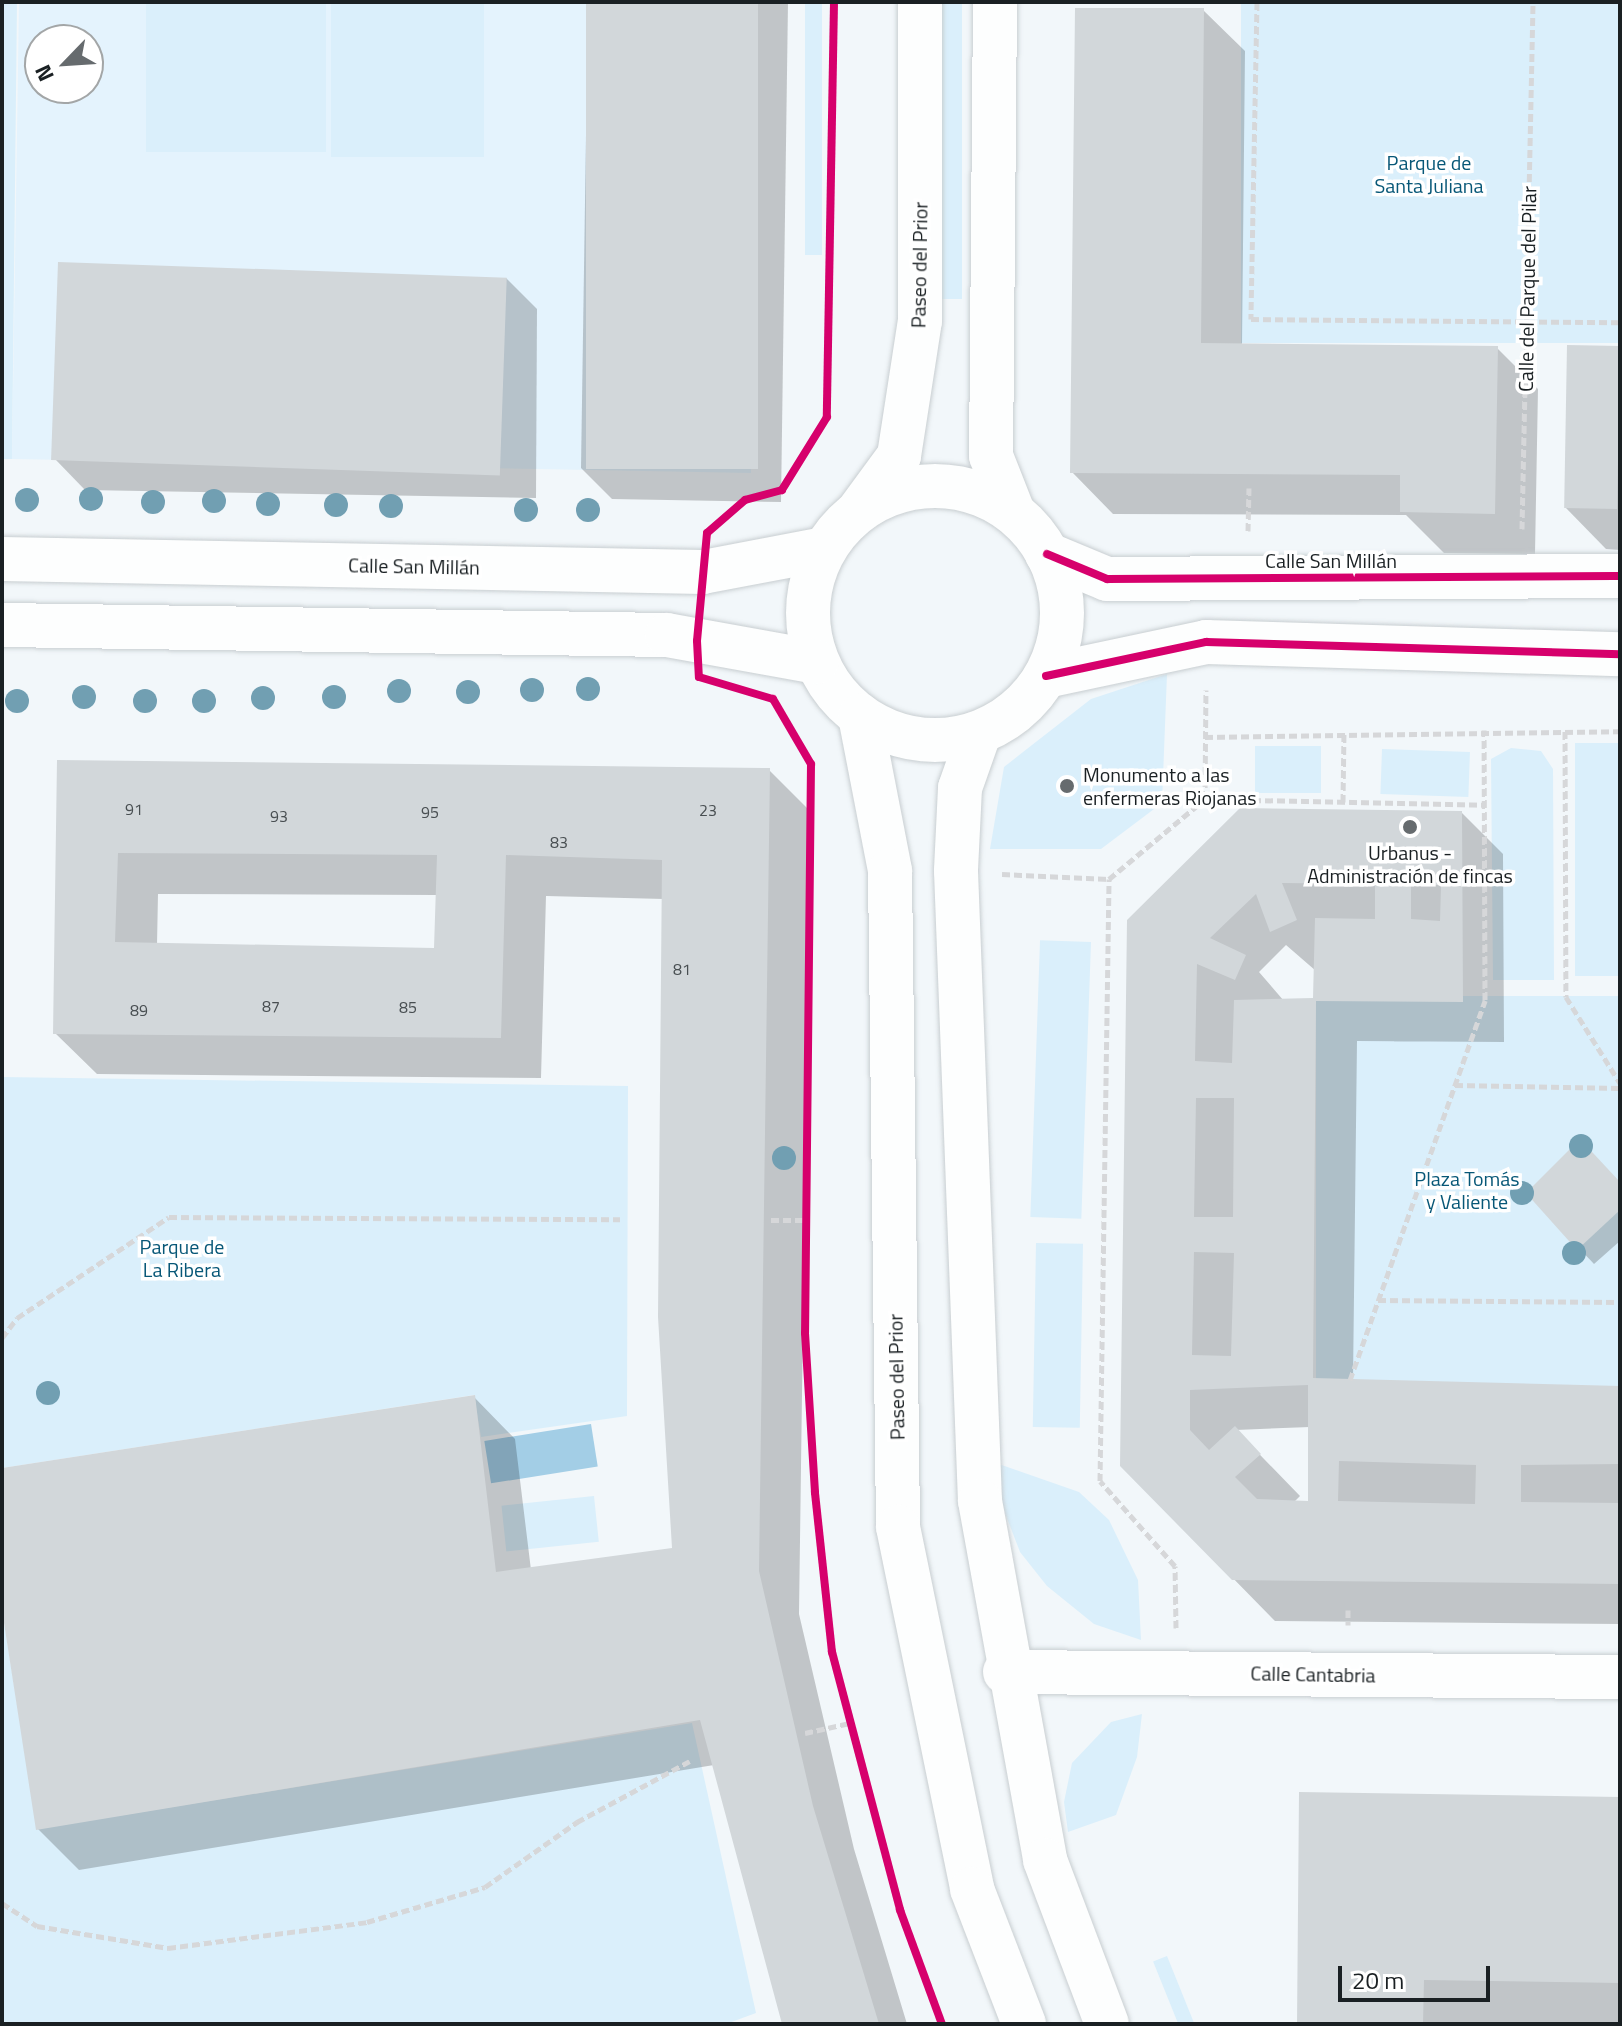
<!DOCTYPE html>
<meta charset="utf-8">
<style>
body{margin:0}
#map{position:relative;width:1622px;height:2026px;overflow:hidden;background:#f2f7fa;font-family:"Titillium Web",sans-serif}
div>[style]{position:absolute}
[style*='--x']{left:calc(var(--x)*1px);top:calc(var(--y)*1px);width:calc(var(--w)*1px);rotate:calc(var(--a)*1deg)}
.built>*{inset:0;background:#e4f3fd}
.green>*{inset:0;background:#daeffb;transform-origin:0 0}
.water>*{inset:0;background:#a3cee6;transform-origin:0 0}
.shadow>*{inset:0;background:#0003}
.building>*{inset:0;background:#d2d7da;transform-origin:0 0}
.path>*{height:5px;margin-top:-2.5px;transform-origin:0;background:repeating-linear-gradient(90deg,#d6d7d9 0 8px,transparent 0 12px)}
.roads{filter:drop-shadow(0 0 2px #c8ced1) drop-shadow(0 0 2px #c8ced1)}
.minor>*{height:44px;margin:-22px;padding:0 22px;transform-origin:22px;border-radius:22px;background:#fdfefe}
.minor>.ring{margin:-22px;padding:0;box-sizing:content-box;background:none;border:44px solid #fdfefe;border-radius:50%}
.cycleway>*{height:8px;margin:-4px;padding:0 4px;transform-origin:4px;border-radius:4px;background:#d6006c}
.trees>*{width:24px;height:24px;margin:-12px;border-radius:50%;background:#719fb2}
.dots>*{width:22px;height:22px;translate:-50% -50%;box-sizing:border-box;border:4px solid #fff;border-radius:50%}
span{translate:-50% -50%;white-space:nowrap;text-align:center;line-height:1.15;-webkit-text-stroke:7px #fff;paint-order:stroke}
.number-label{font-size:16px;color:#484e51}
.number-label span{-webkit-text-stroke-width:0}
.park-label{font-size:20px;color:#075777}
.street-label{font-size:20px;color:#1a2023}
.poi-label{font-size:20px;color:#1a2023}
.left{translate:0 -50%;text-align:left}
.frame{position:absolute;inset:0;border:4px solid #1a2023;pointer-events:none}
.north{position:absolute;left:24px;top:24px;width:80px;height:80px;box-sizing:border-box;background:#fff;border:2px solid #a3a6a7;border-radius:50%;rotate:245deg;font-size:22px;font-weight:700;line-height:32px;text-align:center;color:#1a2023}
.north::after{content:'';display:block;margin:auto;width:28px;height:36px;background:#666b6e;clip-path:polygon(50% 0,100% 100%,50% 72%,0 100%)}
.scale{position:absolute;left:1338px;top:1966px;width:152px;height:36px;box-sizing:border-box;border:4px solid #1a2023;border-top:0;padding-left:10px;font-size:24px;line-height:28px;white-space:nowrap;color:#1a2023;-webkit-text-stroke:6px #fff;paint-order:stroke}
</style>
<div id="map">
<div class="built">
<div style="clip-path:polygon(evenodd,19px 2px,758px 2px,751px 473px,12px 459px,19px 2px,40px 40px,88px 40px,88px 88px,40px 88px,40px 40px)"></div>
</div>
<div class="green">
<div style="clip-path:polygon(2px 2px,17px 2px,12px 459px,2px 459px)"></div>
<div style="left:146px;top:2px;width:180px;height:150px"></div>
<div style="left:331px;top:2px;width:153px;height:155px"></div>
<div style="left:805px;top:2px;width:17px;height:253px"></div>
<div style="left:939px;top:2px;width:23px;height:297px"></div>
<div style="left:1241px;top:2px;width:379px;height:341px"></div>
<div style="clip-path:polygon(1167px 674px,1162px 803px,1101px 849px,990px 849px,1004px 767px,1091px 699px)"></div>
<div style="left:1620px;top:743px;width:233px;height:45px;rotate:90deg"></div>
<div style="left:1255px;top:746px;width:66px;height:47px"></div>
<div style="clip-path:polygon(1511px 748px,1541px 751px,1553px 769px,1554px 980px,1493px 980px,1491px 759px)"></div>
<div style="left:1382px;top:749px;width:88px;height:45px;rotate:2deg"></div>
<div style="left:1091px;top:942px;width:277px;height:51px;rotate:92deg"></div>
<div style="left:1620px;top:996px;width:390px;height:304px;rotate:90deg"></div>
<div style="clip-path:polygon(2px 1077px,628px 1086px,627px 1416px,481px 1437px,474px 1395px,2px 1468px)"></div>
<div style="left:1036px;top:1243px;width:47px;height:184px;rotate:1deg"></div>
<div style="clip-path:polygon(996px 1463px,1079px 1492px,1109px 1520px,1138px 1580px,1141px 1640px,1094px 1624px,1047px 1586px,1020px 1552px,1000px 1500px)"></div>
<div style="left:594px;top:1496px;width:46px;height:93px;rotate:84deg"></div>
<div style="clip-path:polygon(2px 1610px,37px 1829px,692px 1723px,756px 2013px,726px 2024px,2px 2024px)"></div>
<div style="clip-path:polygon(1142px 1714px,1137px 1757px,1116px 1815px,1068px 1832px,1064px 1802px,1072px 1763px,1111px 1722px)"></div>
<div style="left:1167px;top:1956px;width:73px;height:15px;rotate:68deg"></div>
</div>
<div class="water">
<div style="left:591px;top:1424px;width:43px;height:108px;rotate:81deg"></div>
</div>
<div class="shadow">
<div style="clip-path:polygon(588px 2px,788px 2px,781px 502px,612px 499px,581px 468px)"></div>
<div style="clip-path:polygon(1203px 10px,1245px 51px,1242px 346px,1497px 348px,1538px 389px,1535px 554px,1444px 553px,1406px 515px,1113px 514px,1072px 472px)"></div>
<div style="clip-path:polygon(506px 278px,537px 309px,536px 498px,85px 490px,55px 459px)"></div>
<div style="clip-path:polygon(1620px 348px,1620px 550px,1606px 549px,1565px 507px)"></div>
<div style="clip-path:polygon(evenodd,59px 762px,769px 770px,810px 811px,799px 1614px,854px 1849px,907px 2024px,784px 2024px,714px 1765px,79px 1870px,38px 1829px,2px 1597px,2px 1470px,474px 1397px,515px 1439px,531px 1570px,675px 1550px,664px 899px,546px 896px,541px 1078px,97px 1074px,55px 1033px,59px 762px,158px 894px,437px 895px,436px 950px,157px 945px,158px 894px)"></div>
<div style="clip-path:polygon(evenodd,1462px 813px,1503px 854px,1504px 1042px,1357px 1041px,1353px 1381px,1620px 1387px,1620px 1624px,1275px 1621px,1122px 1465px,1129px 921px,1462px 813px,1286px 945px,1316px 971px,1315px 1000px,1284px 1001px,1259px 972px,1286px 945px,1462px 813px,1310px 1427px,1310px 1503px,1294px 1502px,1300px 1496px,1236px 1430px,1310px 1427px)"></div>
<div style="clip-path:polygon(1620px 1183px,1620px 1241px,1594px 1264px,1528px 1194px)"></div>
<div style="clip-path:polygon(1620px 1799px,1620px 2023px,1299px 2024px)"></div>
</div>
<div class="building">
<div style="left:586px;top:2px;width:172px;height:467px"></div>
<div style="clip-path:polygon(1075px 8px,1204px 8px,1201px 343px,1498px 346px,1495px 514px,1400px 512px,1400px 475px,1070px 473px)"></div>
<div style="left:58px;top:262px;width:449px;height:198px;rotate:2deg"></div>
<div style="left:1567px;top:345px;width:53px;height:163px;rotate:1deg"></div>
<div style="clip-path:polygon(evenodd,57px 760px,770px 768px,759px 1571px,813px 1806px,879px 2024px,782px 2024px,700px 1720px,36px 1830px,2px 1610px,2px 1468px,475px 1395px,496px 1572px,672px 1548px,658px 1317px,662px 860px,506px 855px,501px 1038px,53px 1034px,57px 760px,118px 853px,437px 855px,434px 948px,115px 942px,118px 853px)"></div>
<div style="clip-path:polygon(evenodd,1240px 808px,1462px 811px,1463px 1002px,1316px 1001px,1313px 1378px,1620px 1386px,1620px 1464px,1521px 1465px,1521px 1502px,1620px 1503px,1620px 1584px,1232px 1580px,1120px 1466px,1127px 920px,1240px 808px,1282px 883px,1375px 884px,1375px 919px,1315px 918px,1313px 998px,1234px 1000px,1232px 1063px,1195px 1061px,1197px 964px,1235px 980px,1246px 955px,1210px 938px,1256px 894px,1270px 932px,1297px 920px,1282px 883px,1240px 808px,1411px 885px,1441px 885px,1440px 921px,1411px 919px,1411px 885px,1240px 808px,1196px 1098px,1234px 1098px,1233px 1217px,1194px 1217px,1196px 1098px,1240px 808px,1194px 1252px,1234px 1253px,1231px 1356px,1192px 1355px,1194px 1252px,1240px 808px,1308px 1385px,1308px 1501px,1257px 1499px,1235px 1477px,1261px 1454px,1235px 1426px,1209px 1450px,1190px 1430px,1190px 1390px,1308px 1385px,1240px 808px,1339px 1461px,1476px 1465px,1475px 1504px,1338px 1501px,1339px 1461px)"></div>
<div style="clip-path:polygon(1580px 1139px,1620px 1182px,1620px 1210px,1577px 1250px,1526px 1193px)"></div>
<div style="clip-path:polygon(1299px 1792px,1620px 1797px,1620px 1983px,1424px 1980px,1423px 2024px,1297px 2024px)"></div>
</div>
<div class="path">
<div style="--x:1257;--y:2;--w:317;--a:91.1"></div>
<div style="--x:1251;--y:319;--w:369;--a:0.5"></div>
<div style="--x:1522;--y:529;--w:527;--a:-88.8"></div>
<div style="--x:1248;--y:531;--w:43;--a:-88.7"></div>
<div style="--x:1565;--y:731;--w:266;--a:89.8"></div>
<div style="--x:1566;--y:997;--w:102;--a:57.9"></div>
<div style="--x:1205;--y:737;--w:415;--a:-0.8"></div>
<div style="--x:1205;--y:799;--w:279;--a:1.2"></div>
<div style="--x:1343;--y:802;--w:68;--a:-89.2"></div>
<div style="--x:1002;--y:874;--w:107;--a:2.7"></div>
<div style="--x:1455;--y:1085;--w:165;--a:1"></div>
<div style="--x:771;--y:1220;--w:33;--a:0"></div>
<div style="--x:1378;--y:1300;--w:242;--a:0.5"></div>
<div style="--x:2;--y:1338;--w:25;--a:-53"></div>
<div style="--x:17;--y:1318;--w:182;--a:-33.6"></div>
<div style="--x:169;--y:1217;--w:451;--a:0.3"></div>
<div style="--x:1350;--y:1380;--w:403;--a:-70.4"></div>
<div style="--x:1485;--y:1000;--w:270;--a:-90.2"></div>
<div style="--x:1348;--y:1610;--w:15;--a:90"></div>
<div style="--x:1176;--y:1628;--w:62;--a:-90.9"></div>
<div style="--x:1175;--y:1566;--w:113;--a:-131.4"></div>
<div style="--x:1100;--y:1481;--w:602;--a:-89.14"></div>
<div style="--x:1109;--y:879;--w:125;--a:-39.8"></div>
<div style="--x:1205;--y:799;--w:109;--a:-89.5"></div>
<div style="--x:805;--y:1733;--w:46;--a:-12.5"></div>
<div style="--x:2;--y:1903;--w:42;--a:33.3"></div>
<div style="--x:37;--y:1926;--w:133;--a:9.5"></div>
<div style="--x:168;--y:1948;--w:201;--a:-7.4"></div>
<div style="--x:367;--y:1922;--w:123;--a:-16.5"></div>
<div style="--x:485;--y:1887;--w:113;--a:-35.2"></div>
<div style="--x:577;--y:1822;--w:128;--a:-28.4"></div>
</div>
<div class="roads">
<div class="minor">
<div style="--x:995;--y:2;--w:454;--a:90.5"></div>
<div style="--x:991;--y:456;--w:60;--a:68.6"></div>
<div class="ring" style="left:808px;top:486px;width:210px;height:210px"></div>
<div style="--x:860;--y:509;--w:66;--a:-53.7"></div>
<div style="--x:899;--y:456;--w:137;--a:-81.2"></div>
<div style="--x:920;--y:321;--w:319;--a:-90"></div>
<div style="--x:1047;--y:554;--w:65;--a:22.6"></div>
<div style="--x:1107;--y:579;--w:513;--a:-0.34"></div>
<div style="--x:2;--y:559;--w:701;--a:1.06"></div>
<div style="--x:703;--y:572;--w:124;--a:-10.7"></div>
<div style="--x:2;--y:625;--w:665;--a:0.86"></div>
<div style="--x:667;--y:635;--w:152;--a:10.2"></div>
<div style="--x:1046;--y:676;--w:164;--a:-12"></div>
<div style="--x:1206;--y:642;--w:414;--a:1.7"></div>
<div style="--x:860;--y:716;--w:158;--a:79"></div>
<div style="--x:890;--y:871;--w:656;--a:89.3"></div>
<div style="--x:898;--y:1527;--w:369;--a:78.4"></div>
<div style="--x:972;--y:1889;--w:145;--a:68.9"></div>
<div style="--x:979;--y:734;--w:57;--a:109.4"></div>
<div style="--x:960;--y:788;--w:83;--a:92.8"></div>
<div style="--x:956;--y:871;--w:630;--a:87.82"></div>
<div style="--x:980;--y:1501;--w:365;--a:79.7"></div>
<div style="--x:1045;--y:1860;--w:175;--a:69.3"></div>
<div style="--x:1005;--y:1672;--w:615;--a:0.47"></div>
</div>
</div>
<div class="cycleway">
<div style="--x:834;--y:2;--w:415;--a:91"></div>
<div style="--x:827;--y:417;--w:86;--a:121.7"></div>
<div style="--x:782;--y:490;--w:38;--a:165"></div>
<div style="--x:745;--y:500;--w:50;--a:139"></div>
<div style="--x:707;--y:533;--w:108;--a:95.3"></div>
<div style="--x:697;--y:641;--w:36;--a:87"></div>
<div style="--x:699;--y:677;--w:77;--a:16.6"></div>
<div style="--x:773;--y:699;--w:75;--a:59.7"></div>
<div style="--x:811;--y:764;--w:569;--a:90.6"></div>
<div style="--x:805;--y:1333;--w:160;--a:86.4"></div>
<div style="--x:815;--y:1493;--w:160;--a:83.9"></div>
<div style="--x:832;--y:1652;--w:267;--a:75.2"></div>
<div style="--x:900;--y:1910;--w:121;--a:69.8"></div>
<div style="--x:1047;--y:554;--w:65;--a:22.6"></div>
<div style="--x:1107;--y:579;--w:513;--a:-0.34"></div>
<div style="--x:1046;--y:676;--w:164;--a:-12"></div>
<div style="--x:1206;--y:642;--w:414;--a:1.7"></div>
</div>
<div class="trees">
<div style="left:91px;top:499px"></div>
<div style="left:27px;top:500px"></div>
<div style="left:214px;top:501px"></div>
<div style="left:153px;top:502px"></div>
<div style="left:268px;top:504px"></div>
<div style="left:336px;top:505px"></div>
<div style="left:391px;top:506px"></div>
<div style="left:526px;top:510px"></div>
<div style="left:588px;top:510px"></div>
<div style="left:588px;top:689px"></div>
<div style="left:532px;top:690px"></div>
<div style="left:399px;top:691px"></div>
<div style="left:468px;top:692px"></div>
<div style="left:84px;top:697px"></div>
<div style="left:334px;top:697px"></div>
<div style="left:263px;top:698px"></div>
<div style="left:17px;top:701px"></div>
<div style="left:145px;top:701px"></div>
<div style="left:204px;top:701px"></div>
<div style="left:1581px;top:1146px"></div>
<div style="left:784px;top:1158px"></div>
<div style="left:1522px;top:1193px"></div>
<div style="left:1574px;top:1253px"></div>
<div style="left:48px;top:1393px"></div>
</div>
<div class="dots">
<div style="left:1067px;top:786px;background:#666b6e"></div>
<div style="left:1410px;top:827px;background:#666b6e"></div>
</div>
<div class="number-label">
<span style="left:134px;top:809px">91</span>
<span style="left:708px;top:810px">23</span>
<span style="left:430px;top:812px">95</span>
<span style="left:279px;top:816px">93</span>
<span style="left:559px;top:842px">83</span>
<span style="left:682px;top:969px">81</span>
<span style="left:271px;top:1006px">87</span>
<span style="left:408px;top:1007px">85</span>
<span style="left:139px;top:1010px">89</span>
</div>
<div class="park-label">
<span style="left:1429px;top:174px">Parque de<br>Santa Juliana</span>
<span style="left:1467px;top:1190px">Plaza Tomás<br>y Valiente</span>
<span style="left:182px;top:1258px">Parque de<br>La Ribera</span>
</div>
<div class="street-label">
<span style="left:919px;top:265px;rotate:-89deg">Paseo del Prior</span>
<span style="left:1527px;top:289px;rotate:-89deg">Calle del Parque del Pilar</span>
<span style="left:1331px;top:560px">Calle San Millán</span>
<span style="left:414px;top:566px;rotate:1deg">Calle San Millán</span>
<span style="left:896px;top:1377px;rotate:-91deg">Paseo del Prior</span>
<span style="left:1313px;top:1674px;rotate:1deg">Calle Cantabria</span>
</div>
<div class="poi-label">
<span class="left" style="left:1083px;top:786px">Monumento a las<br>enfermeras Riojanas</span>
<span style="left:1410px;top:864px">Urbanus -<br>Administración de fincas</span>
</div>
<div class="frame"></div>
<div class="north">N</div>
<div class="scale">20 m</div>
</div>
